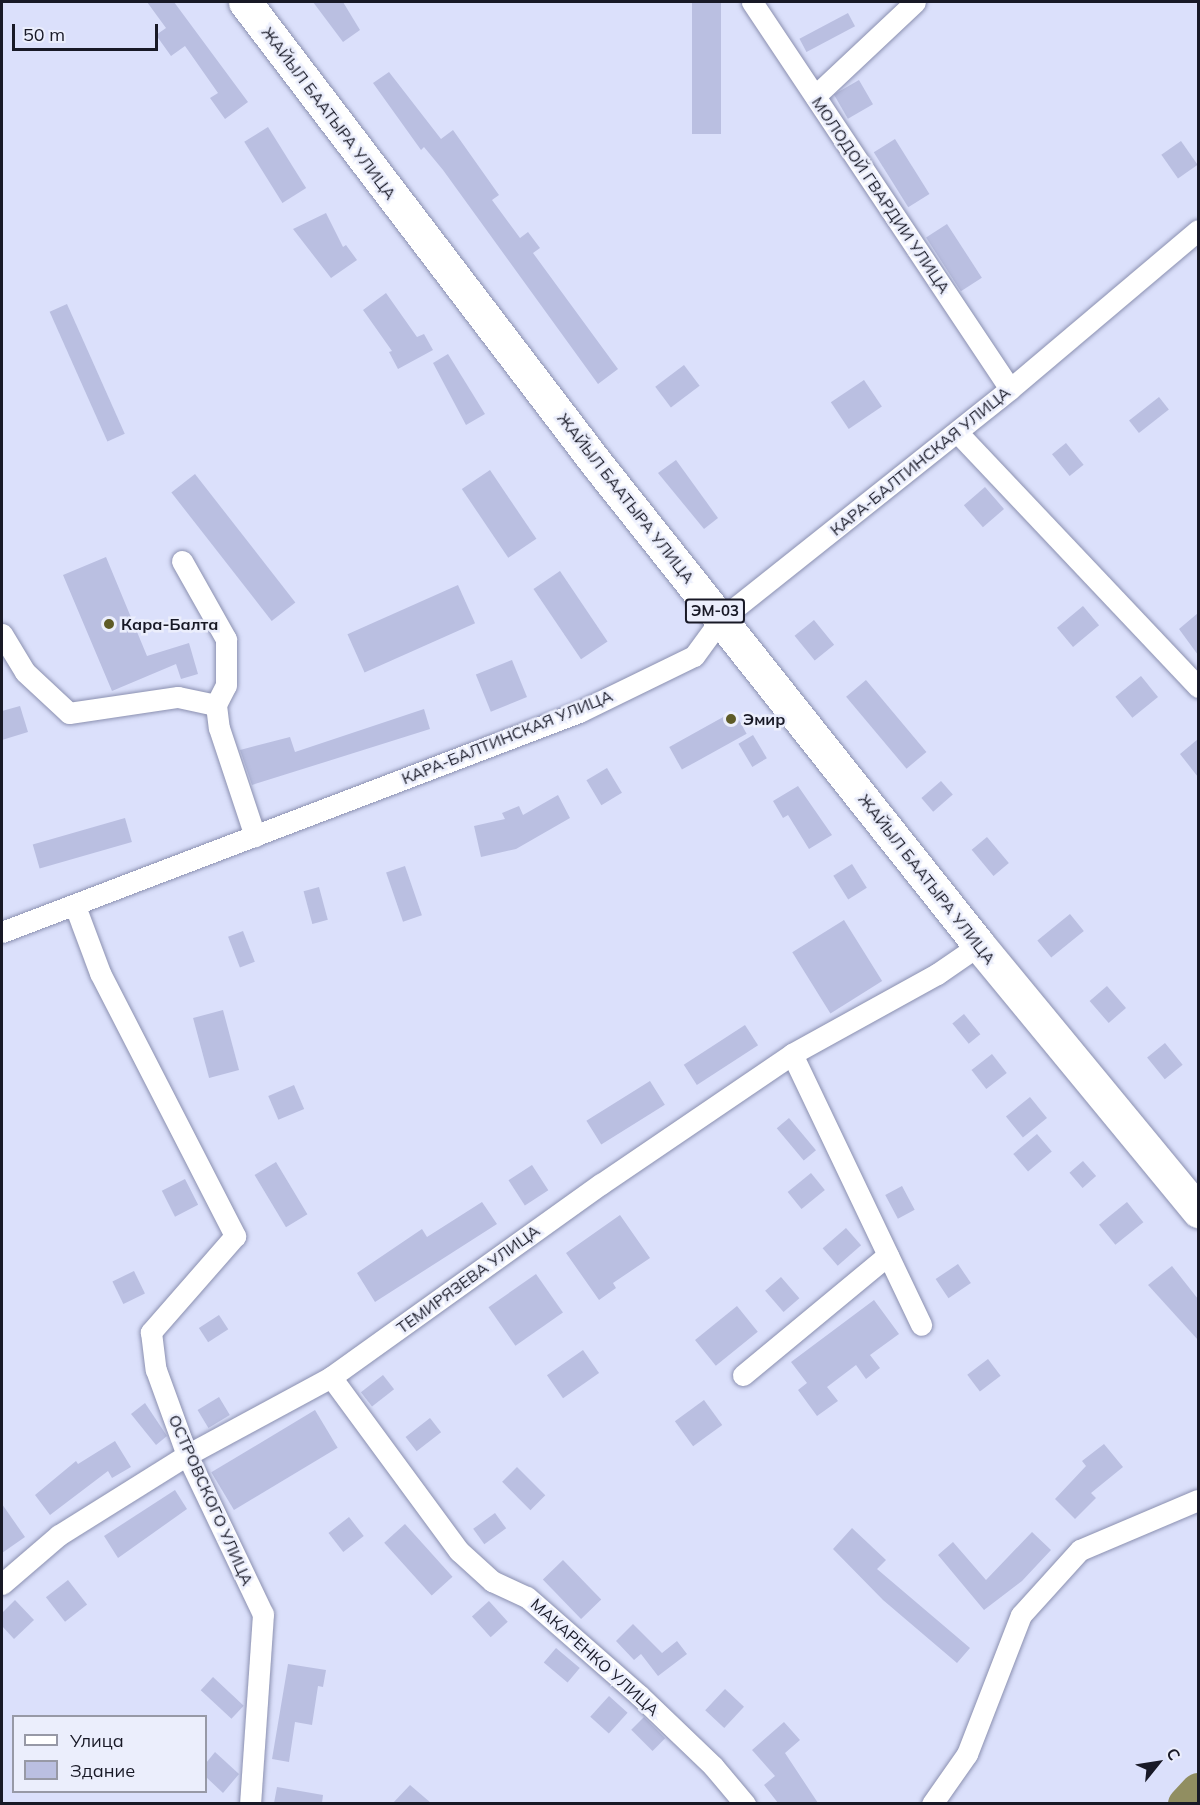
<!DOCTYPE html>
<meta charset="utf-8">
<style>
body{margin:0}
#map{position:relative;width:1200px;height:1805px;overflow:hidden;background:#dbe0fb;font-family:Mulish,sans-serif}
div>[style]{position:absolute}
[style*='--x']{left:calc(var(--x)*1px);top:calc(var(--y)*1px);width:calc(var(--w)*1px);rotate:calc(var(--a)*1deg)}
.river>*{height:34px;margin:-17px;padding:0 17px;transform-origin:17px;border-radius:17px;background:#918e61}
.building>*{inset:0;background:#babfe1;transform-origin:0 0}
.roads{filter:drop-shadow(0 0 2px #8b90b0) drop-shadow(0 0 2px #8b90b0)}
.minor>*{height:21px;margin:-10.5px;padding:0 10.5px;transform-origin:10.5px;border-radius:10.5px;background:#fff}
.trunk>*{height:33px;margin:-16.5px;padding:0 16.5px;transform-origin:16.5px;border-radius:16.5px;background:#fff}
.dots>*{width:16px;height:16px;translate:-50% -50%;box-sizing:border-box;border:3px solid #ebeefc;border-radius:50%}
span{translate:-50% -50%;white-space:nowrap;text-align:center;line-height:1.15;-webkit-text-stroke:5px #ebeefc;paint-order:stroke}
.shield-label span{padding:2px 4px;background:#ebeefc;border:2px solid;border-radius:4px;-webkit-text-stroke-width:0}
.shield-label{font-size:15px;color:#181926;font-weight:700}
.street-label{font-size:16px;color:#181926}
.poi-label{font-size:16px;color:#181926;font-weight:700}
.left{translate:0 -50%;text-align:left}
.frame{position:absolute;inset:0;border:3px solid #181926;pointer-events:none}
.legend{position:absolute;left:12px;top:1715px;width:195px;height:78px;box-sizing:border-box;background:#ebeefc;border:2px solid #9799a6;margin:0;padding:8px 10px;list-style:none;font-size:18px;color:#181926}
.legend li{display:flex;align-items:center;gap:12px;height:30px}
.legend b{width:30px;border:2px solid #9799a6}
.north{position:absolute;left:1128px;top:1733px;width:60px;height:60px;-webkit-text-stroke:4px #ebeefc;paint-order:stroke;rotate:60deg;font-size:16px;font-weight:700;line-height:24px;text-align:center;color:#181926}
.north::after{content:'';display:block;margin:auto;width:21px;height:27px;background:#181926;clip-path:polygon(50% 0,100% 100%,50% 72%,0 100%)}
.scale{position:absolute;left:12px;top:24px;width:146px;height:27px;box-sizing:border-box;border:3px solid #181926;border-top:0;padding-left:8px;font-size:18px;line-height:21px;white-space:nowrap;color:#181926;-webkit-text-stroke:4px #ebeefc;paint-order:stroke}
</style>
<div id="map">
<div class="river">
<div style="--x:1185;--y:1804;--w:19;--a:-47"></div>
</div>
<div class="building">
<div style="clip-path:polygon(147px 2px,174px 2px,248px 102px,225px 119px,210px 98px,218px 93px,185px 46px,171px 56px,156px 35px,166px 28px)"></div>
<div style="clip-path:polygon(313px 2px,343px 2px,360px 30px,343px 42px)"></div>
<div style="left:692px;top:2px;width:29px;height:132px"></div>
<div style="left:848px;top:13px;width:15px;height:55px;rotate:62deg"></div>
<div style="clip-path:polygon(389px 72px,441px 139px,453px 130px,499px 195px,492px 200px,520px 238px,528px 232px,540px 248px,533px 253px,618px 369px,598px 384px,443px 170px,424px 147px,421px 150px,373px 83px)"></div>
<div style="left:859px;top:80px;width:28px;height:29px;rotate:60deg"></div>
<div style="left:268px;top:127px;width:72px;height:28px;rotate:58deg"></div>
<div style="left:895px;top:139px;width:65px;height:25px;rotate:58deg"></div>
<div style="left:1181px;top:141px;width:29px;height:24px;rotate:55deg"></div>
<div style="clip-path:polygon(326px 213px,343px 247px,346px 245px,357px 260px,331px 278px,293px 229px)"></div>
<div style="left:947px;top:224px;width:64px;height:25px;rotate:57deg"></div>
<div style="clip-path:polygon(386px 293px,417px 337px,424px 334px,433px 350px,398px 369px,389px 352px,392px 351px,363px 310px)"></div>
<div style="left:67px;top:304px;width:142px;height:19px;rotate:66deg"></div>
<div style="clip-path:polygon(448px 354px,485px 414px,466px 425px,433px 363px)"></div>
<div style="left:684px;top:365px;width:26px;height:36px;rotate:53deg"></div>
<div style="left:864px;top:380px;width:32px;height:40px;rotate:56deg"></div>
<div style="left:1159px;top:397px;width:16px;height:38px;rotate:52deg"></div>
<div style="left:1066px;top:443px;width:28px;height:18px;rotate:51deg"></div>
<div style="clip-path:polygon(676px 460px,718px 518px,704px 529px,658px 473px)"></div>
<div style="left:490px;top:470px;width:83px;height:34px;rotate:56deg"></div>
<div style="left:195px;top:474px;width:163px;height:30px;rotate:52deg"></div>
<div style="left:985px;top:487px;width:29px;height:28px;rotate:49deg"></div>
<div style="clip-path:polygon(106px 557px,147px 656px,189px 643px,198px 674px,181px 679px,176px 664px,112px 691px,63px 575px)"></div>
<div style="left:560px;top:571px;width:85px;height:32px;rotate:56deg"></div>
<div style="left:458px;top:585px;width:42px;height:121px;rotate:66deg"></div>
<div style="left:1083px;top:606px;width:25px;height:34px;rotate:50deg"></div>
<div style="clip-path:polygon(1198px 613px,1198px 655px,1179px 629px)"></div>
<div style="left:814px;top:620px;width:32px;height:25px;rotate:51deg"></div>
<div style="left:512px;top:660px;width:40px;height:39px;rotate:68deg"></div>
<div style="left:1141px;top:676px;width:27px;height:33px;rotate:51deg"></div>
<div style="left:866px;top:680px;width:94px;height:26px;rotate:50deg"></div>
<div style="clip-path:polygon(20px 706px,28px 732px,2px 740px,2px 711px)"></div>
<div style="clip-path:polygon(424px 709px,430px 729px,252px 785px,240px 750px,290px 737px,295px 752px)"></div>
<div style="left:734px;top:711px;width:26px;height:74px;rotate:61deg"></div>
<div style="left:753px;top:735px;width:27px;height:17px;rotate:59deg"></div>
<div style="clip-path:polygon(1198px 739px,1198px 777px,1180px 754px)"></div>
<div style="left:607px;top:768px;width:29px;height:24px;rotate:59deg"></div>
<div style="left:941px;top:781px;width:18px;height:26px;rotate:49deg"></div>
<div style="clip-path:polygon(798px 786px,832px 835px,809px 849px,788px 815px,783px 818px,773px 801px)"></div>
<div style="clip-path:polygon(558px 795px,570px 818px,516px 849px,481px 857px,474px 826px,505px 819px,502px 813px,519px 806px,523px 815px)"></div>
<div style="left:125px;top:818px;width:25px;height:96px;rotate:74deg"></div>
<div style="left:987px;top:837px;width:34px;height:20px;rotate:50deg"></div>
<div style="left:852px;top:864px;width:28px;height:22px;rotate:58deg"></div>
<div style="left:405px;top:866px;width:52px;height:20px;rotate:71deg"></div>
<div style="left:319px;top:887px;width:34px;height:16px;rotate:75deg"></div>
<div style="left:1070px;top:914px;width:22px;height:42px;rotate:51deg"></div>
<div style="left:844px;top:920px;width:72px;height:61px;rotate:58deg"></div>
<div style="left:243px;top:931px;width:33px;height:16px;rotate:69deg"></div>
<div style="left:1107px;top:986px;width:29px;height:23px;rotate:49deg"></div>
<div style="left:223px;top:1010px;width:62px;height:31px;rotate:75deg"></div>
<div style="left:964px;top:1014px;width:26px;height:15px;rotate:51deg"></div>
<div style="left:745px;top:1025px;width:24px;height:73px;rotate:57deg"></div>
<div style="left:1165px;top:1043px;width:28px;height:23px;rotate:51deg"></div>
<div style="left:992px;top:1054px;width:24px;height:26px;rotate:52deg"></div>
<div style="left:650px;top:1081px;width:28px;height:75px;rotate:58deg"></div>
<div style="left:294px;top:1085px;width:26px;height:28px;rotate:67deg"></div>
<div style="left:1030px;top:1097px;width:27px;height:31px;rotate:51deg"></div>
<div style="left:789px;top:1118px;width:42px;height:16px;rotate:50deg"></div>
<div style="left:1037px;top:1134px;width:23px;height:31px;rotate:50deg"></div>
<div style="left:1083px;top:1161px;width:20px;height:18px;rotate:49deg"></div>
<div style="left:276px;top:1162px;width:61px;height:25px;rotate:59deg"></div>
<div style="left:532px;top:1165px;width:30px;height:28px;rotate:57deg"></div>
<div style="left:811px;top:1173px;width:22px;height:30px;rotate:51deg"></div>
<div style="left:185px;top:1179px;width:29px;height:26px;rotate:63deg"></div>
<div style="left:902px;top:1186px;width:27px;height:19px;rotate:62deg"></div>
<div style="clip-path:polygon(482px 1202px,497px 1224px,375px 1302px,357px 1273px,422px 1229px,427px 1237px)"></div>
<div style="left:1127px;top:1202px;width:26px;height:36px;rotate:51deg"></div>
<div style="clip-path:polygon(620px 1215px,650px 1258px,613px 1283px,616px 1288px,599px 1300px,566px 1253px)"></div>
<div style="left:846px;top:1228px;width:23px;height:31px;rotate:49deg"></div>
<div style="left:958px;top:1264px;width:23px;height:27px;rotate:56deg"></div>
<div style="clip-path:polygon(1172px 1266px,1198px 1299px,1198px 1340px,1148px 1285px)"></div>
<div style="left:134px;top:1271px;width:25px;height:24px;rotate:64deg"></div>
<div style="left:536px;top:1274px;width:47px;height:58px;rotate:55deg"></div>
<div style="left:781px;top:1277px;width:28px;height:21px;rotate:49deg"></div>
<div style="clip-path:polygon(874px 1300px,899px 1334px,870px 1355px,880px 1368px,866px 1379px,856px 1365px,827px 1387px,838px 1401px,817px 1416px,798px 1390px,807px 1383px,791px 1362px)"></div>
<div style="left:737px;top:1306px;width:33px;height:54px;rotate:51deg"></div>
<div style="left:219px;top:1315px;width:17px;height:24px;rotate:57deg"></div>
<div style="left:583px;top:1350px;width:28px;height:44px;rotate:55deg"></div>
<div style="left:988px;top:1359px;width:21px;height:26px;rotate:53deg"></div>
<div style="left:383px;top:1375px;width:18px;height:28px;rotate:52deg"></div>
<div style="left:219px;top:1397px;width:21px;height:25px;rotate:59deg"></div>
<div style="left:704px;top:1400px;width:31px;height:36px;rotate:54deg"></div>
<div style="clip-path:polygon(145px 1403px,167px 1436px,156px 1445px,131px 1414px)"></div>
<div style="left:315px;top:1410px;width:44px;height:121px;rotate:59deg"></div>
<div style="left:430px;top:1418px;width:18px;height:31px;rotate:52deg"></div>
<div style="clip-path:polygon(115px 1441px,131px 1467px,112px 1478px,108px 1471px,50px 1515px,35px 1495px,76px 1461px,78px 1464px)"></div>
<div style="clip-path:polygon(1104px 1444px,1123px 1467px,1091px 1493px,1096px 1498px,1075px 1519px,1055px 1499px,1086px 1466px,1082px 1461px)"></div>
<div style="left:517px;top:1467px;width:40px;height:21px;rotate:45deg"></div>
<div style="clip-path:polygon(175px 1490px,187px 1509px,118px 1558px,104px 1536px)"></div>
<div style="clip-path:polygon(2px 1504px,25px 1537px,2px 1553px)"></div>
<div style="left:495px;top:1513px;width:19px;height:27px;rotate:54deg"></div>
<div style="left:349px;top:1517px;width:24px;height:26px;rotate:52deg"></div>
<div style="left:405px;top:1524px;width:71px;height:28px;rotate:48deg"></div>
<div style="clip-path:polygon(852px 1528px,886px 1560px,877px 1569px,970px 1648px,957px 1663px,883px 1600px,833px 1549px)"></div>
<div style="clip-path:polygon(1032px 1532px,1051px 1550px,1022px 1581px,984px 1610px,938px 1555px,953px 1542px,986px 1580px)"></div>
<div style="left:563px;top:1560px;width:55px;height:28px;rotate:46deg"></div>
<div style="left:68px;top:1580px;width:31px;height:28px;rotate:52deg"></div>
<div style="clip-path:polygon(15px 1600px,34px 1620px,14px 1639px,2px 1626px,2px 1613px)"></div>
<div style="left:489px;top:1601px;width:28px;height:23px;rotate:48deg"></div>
<div style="clip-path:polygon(633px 1624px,662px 1653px,677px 1641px,687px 1654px,658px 1676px,641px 1654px,634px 1660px,616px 1641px)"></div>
<div style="left:556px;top:1648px;width:31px;height:19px;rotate:40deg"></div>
<div style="clip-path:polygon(288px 1664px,326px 1670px,323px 1687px,318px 1686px,312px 1725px,295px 1722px,289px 1762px,272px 1759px)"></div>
<div style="left:213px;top:1677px;width:42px;height:18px;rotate:43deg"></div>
<div style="left:725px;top:1689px;width:26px;height:29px;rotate:43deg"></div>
<div style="left:609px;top:1696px;width:25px;height:28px;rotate:42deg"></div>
<div style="left:644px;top:1717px;width:30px;height:18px;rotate:45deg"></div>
<div style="clip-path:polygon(784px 1722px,800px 1740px,785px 1753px,818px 1803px,778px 1803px,764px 1785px,775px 1776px,752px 1750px)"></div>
<div style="clip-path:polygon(215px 1752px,239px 1774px,223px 1793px,206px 1777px,206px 1763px)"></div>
<div style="clip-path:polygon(410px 1785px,431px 1803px,393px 1803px)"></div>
<div style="clip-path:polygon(277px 1787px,323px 1795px,322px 1803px,274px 1803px)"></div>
</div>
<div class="roads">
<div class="minor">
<div style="--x:752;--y:2;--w:465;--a:56.3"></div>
<div style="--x:815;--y:96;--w:137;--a:-43.2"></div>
<div style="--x:957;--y:432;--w:351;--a:46.6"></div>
<div style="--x:182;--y:561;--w:90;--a:60.6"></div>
<div style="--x:226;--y:639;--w:46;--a:90"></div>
<div style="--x:226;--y:685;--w:22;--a:117"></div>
<div style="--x:216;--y:705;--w:23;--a:83"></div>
<div style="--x:219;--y:728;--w:114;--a:71.6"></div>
<div style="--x:2;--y:634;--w:44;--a:58.8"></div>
<div style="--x:25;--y:672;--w:60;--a:43"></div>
<div style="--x:69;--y:713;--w:110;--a:-8.4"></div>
<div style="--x:178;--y:697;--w:39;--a:12"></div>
<div style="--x:75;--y:906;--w:72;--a:69.5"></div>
<div style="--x:100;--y:973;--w:296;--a:62.8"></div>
<div style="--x:235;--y:1236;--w:128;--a:131.2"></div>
<div style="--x:151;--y:1332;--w:38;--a:83"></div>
<div style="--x:156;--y:1370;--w:90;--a:70"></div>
<div style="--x:187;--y:1455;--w:176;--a:64.5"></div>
<div style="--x:263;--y:1614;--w:190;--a:93.9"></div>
<div style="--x:2;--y:932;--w:618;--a:-20.87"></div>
<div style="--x:579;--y:712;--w:128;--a:-26"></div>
<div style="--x:694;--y:656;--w:46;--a:-53.9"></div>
<div style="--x:721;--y:619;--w:369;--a:-38.5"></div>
<div style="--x:1010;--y:389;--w:246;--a:-40.2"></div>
<div style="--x:792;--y:1054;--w:300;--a:64.5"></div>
<div style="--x:743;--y:1375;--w:188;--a:-39.6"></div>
<div style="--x:331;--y:1377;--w:216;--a:53.7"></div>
<div style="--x:459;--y:1551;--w:45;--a:42.3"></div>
<div style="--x:492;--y:1581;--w:38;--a:25"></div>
<div style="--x:527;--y:1597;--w:149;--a:41.2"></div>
<div style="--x:639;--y:1695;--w:103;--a:43.8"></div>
<div style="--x:713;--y:1766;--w:50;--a:49.9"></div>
<div style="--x:2;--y:1584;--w:75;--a:-40.7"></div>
<div style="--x:59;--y:1535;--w:151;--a:-32"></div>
<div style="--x:187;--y:1455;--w:164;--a:-28.4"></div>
<div style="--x:331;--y:1377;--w:332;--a:-35.6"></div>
<div style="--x:601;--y:1184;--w:231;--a:-34.2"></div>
<div style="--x:792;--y:1054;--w:166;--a:-28.9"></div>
<div style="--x:937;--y:974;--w:51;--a:-34.6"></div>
<div style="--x:932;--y:1804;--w:61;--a:-55"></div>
<div style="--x:967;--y:1754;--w:149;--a:-68.8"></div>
<div style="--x:1021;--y:1615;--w:88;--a:-47.8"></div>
<div style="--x:1080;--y:1550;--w:128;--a:-23"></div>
</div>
<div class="trunk">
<div style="--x:245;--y:2;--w:581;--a:52.7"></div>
<div style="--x:597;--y:464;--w:614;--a:51.54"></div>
<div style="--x:979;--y:945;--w:345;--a:50.5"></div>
</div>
</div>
<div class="dots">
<div style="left:109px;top:624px;background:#5e5b27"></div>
<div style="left:731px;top:719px;background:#5e5b27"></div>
</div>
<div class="shield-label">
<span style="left:715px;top:611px">ЭМ-03</span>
</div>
<div class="street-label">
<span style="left:329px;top:113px;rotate:53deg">ЖАЙЫЛ БААТЫРА УЛИЦА</span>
<span style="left:881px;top:195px;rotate:56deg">МОЛОДОЙ ГВАРДИИ УЛИЦА</span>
<span style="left:920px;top:461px;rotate:-39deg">КАРА-БАЛТИНСКАЯ УЛИЦА</span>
<span style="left:626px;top:498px;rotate:52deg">ЖАЙЫЛ БААТЫРА УЛИЦА</span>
<span style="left:507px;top:737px;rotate:-22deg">КАРА-БАЛТИНСКАЯ УЛИЦА</span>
<span style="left:927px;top:879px;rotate:52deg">ЖАЙЫЛ БААТЫРА УЛИЦА</span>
<span style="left:468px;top:1279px;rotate:-36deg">ТЕМИРЯЗЕВА УЛИЦА</span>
<span style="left:211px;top:1500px;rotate:66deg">ОСТРОВСКОГО УЛИЦА</span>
<span style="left:595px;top:1657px;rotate:42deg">МАКАРЕНКО УЛИЦА</span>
</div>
<div class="poi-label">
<span class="left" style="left:121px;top:624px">Кара-Балта</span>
<span class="left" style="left:743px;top:719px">Эмир</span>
</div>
<div class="frame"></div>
<ul class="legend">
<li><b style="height:8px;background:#fff"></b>Улица</li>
<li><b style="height:16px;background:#babfe1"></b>Здание</li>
</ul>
<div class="north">С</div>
<div class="scale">50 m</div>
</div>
